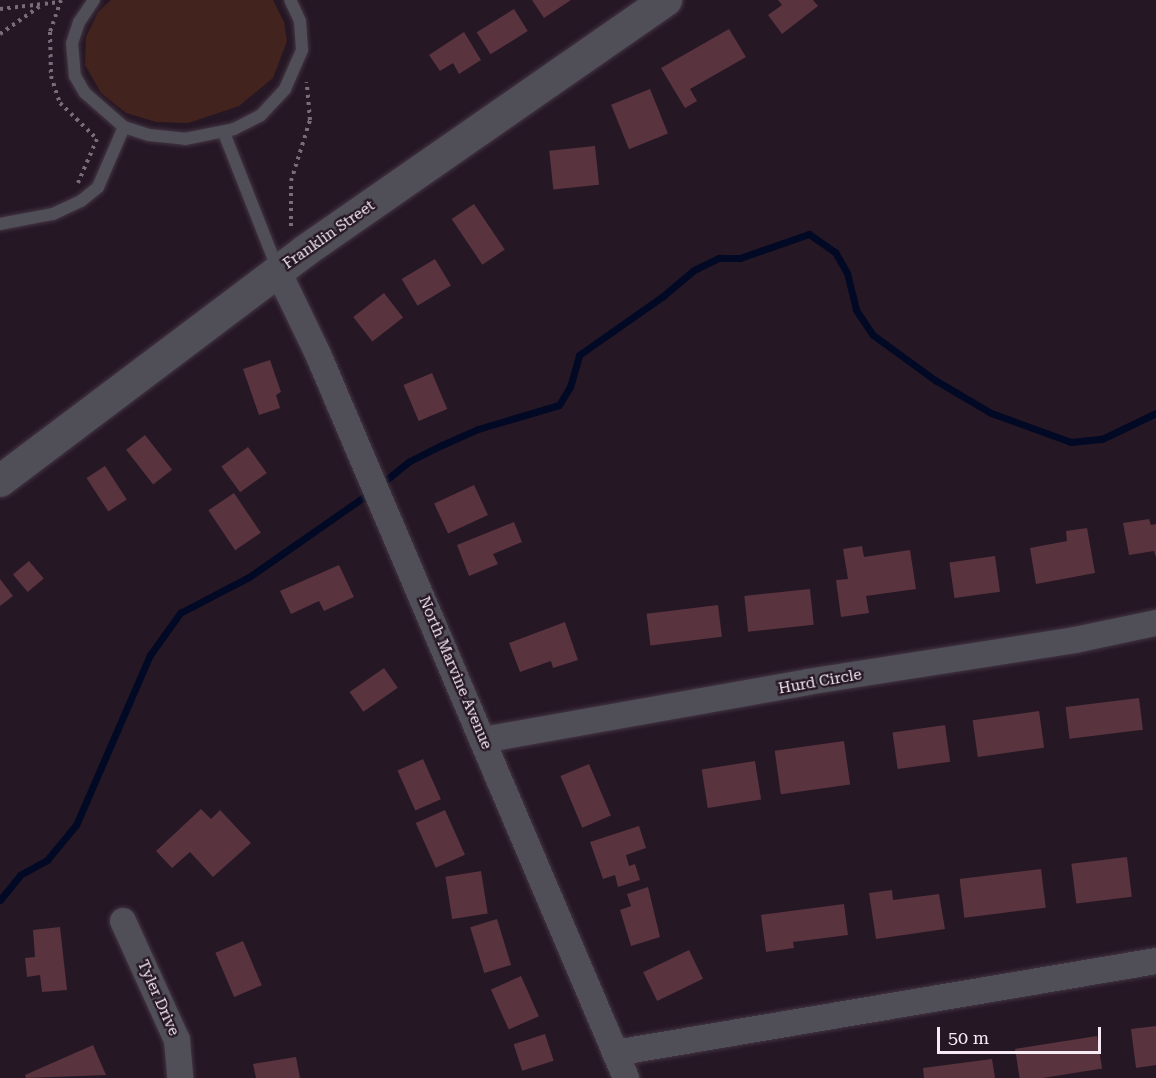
<!DOCTYPE html>
<style>
body{margin:0}
#map{position:relative;width:1156px;height:1078px;overflow:hidden;background:#261725;font-family:"Roboto Serif",serif}
div>[style]{position:absolute}
[style*='--x']{left:calc(var(--x)*1px);top:calc(var(--y)*1px);width:calc(var(--w)*1px);rotate:calc(var(--a)*1deg)}
.green>*{inset:0;background:#43231d}
.stream>*{height:7px;margin:-3.5px;padding:0 3.5px;transform-origin:3.5px;border-radius:3.5px;background:#020924}
.building>*{inset:0;background:#59333e;transform-origin:0 0}
.path>*{height:4px;margin-top:-2px;transform-origin:0;background:repeating-linear-gradient(90deg,#7a6d79 0 3px,transparent 0 7.5px)}
.roads{filter:drop-shadow(0 0 2px #433542) drop-shadow(0 0 2px #433542)}
.service>*{height:12px;margin:-6px;padding:0 6px;transform-origin:6px;border-radius:6px;background:#504e57}
.minor>*{height:26px;margin:-13px;padding:0 13px;transform-origin:13px;border-radius:13px;background:#504e57}
.tertiary>*{height:32px;margin:-16px;padding:0 16px;transform-origin:16px;border-radius:16px;background:#504e57}
span{translate:-50% -50%;white-space:nowrap;text-align:center;line-height:1.15;-webkit-text-stroke:4.5px #261725;paint-order:stroke}
.street-label{font-size:15px;color:#f6ebf5}
.scale{position:absolute;left:937px;top:1027px;width:164px;height:27px;box-sizing:border-box;border:3px solid #f6ebf5;border-top:0;padding-left:8px;font-size:18px;line-height:21px;white-space:nowrap;color:#f6ebf5;-webkit-text-stroke:4px #261725;paint-order:stroke}
</style>
<div id="map">
<div class="green">
<div style="clip-path:polygon(111px 0,273px 0,284px 22px,287px 41px,273px 78px,239px 106px,188px 123px,156px 122px,126px 113px,101px 93px,85px 65px,86px 37px,98px 12px)"></div>
</div>
<div class="stream">
<div style="--x:380;--y:485;--w:38;--a:-39"></div>
<div style="--x:410;--y:461;--w:36;--a:-27"></div>
<div style="--x:442;--y:445;--w:39;--a:-24"></div>
<div style="--x:478;--y:429;--w:84;--a:-16.5"></div>
<div style="--x:559;--y:405;--w:21;--a:-59"></div>
<div style="--x:570;--y:387;--w:33;--a:-74"></div>
<div style="--x:579;--y:355;--w:103;--a:-35.1"></div>
<div style="--x:663;--y:296;--w:40;--a:-40"></div>
<div style="--x:694;--y:270;--w:28;--a:-26"></div>
<div style="--x:719;--y:258;--w:21;--a:0"></div>
<div style="--x:740;--y:258;--w:73;--a:-19.2"></div>
<div style="--x:809;--y:234;--w:32;--a:35"></div>
<div style="--x:835;--y:252;--w:24;--a:60"></div>
<div style="--x:847;--y:273;--w:38;--a:76"></div>
<div style="--x:856;--y:310;--w:30;--a:56"></div>
<div style="--x:873;--y:335;--w:77;--a:36"></div>
<div style="--x:935;--y:380;--w:65;--a:30.5"></div>
<div style="--x:991;--y:413;--w:85;--a:19.9"></div>
<div style="--x:1071;--y:442;--w:31;--a:-6"></div>
<div style="--x:1102;--y:439;--w:60;--a:-25.7"></div>
<div style="--x:0;--y:900;--w:32;--a:-51"></div>
<div style="--x:20;--y:875;--w:31;--a:-29"></div>
<div style="--x:47;--y:860;--w:45;--a:-50.4"></div>
<div style="--x:76;--y:825;--w:185;--a:-66.5"></div>
<div style="--x:150;--y:655;--w:52;--a:-54.5"></div>
<div style="--x:180;--y:613;--w:78;--a:-27.6"></div>
<div style="--x:249;--y:577;--w:149;--a:-34.9"></div>
</div>
<div class="building">
<div style="clip-path:polygon(532px 0,571px 0,544px 18px)"></div>
<div style="clip-path:polygon(778px 0,813px 0,818px 6px,782px 34px,768px 15px,782px 5px)"></div>
<div style="left:514px;top:9px;width:26px;height:44px;rotate:58deg"></div>
<div style="clip-path:polygon(729px 29px,746px 57px,690px 89px,697px 101px,685px 108px,661px 68px)"></div>
<div style="clip-path:polygon(464px 32px,481px 60px,459px 74px,453px 63px,440px 71px,429px 55px)"></div>
<div style="left:650px;top:89px;width:48px;height:42px;rotate:68deg"></div>
<div style="left:595px;top:146px;width:39px;height:46px;rotate:84deg"></div>
<div style="left:474px;top:204px;width:55px;height:27px;rotate:56deg"></div>
<div style="left:435px;top:259px;width:31px;height:39px;rotate:59deg"></div>
<div style="left:384px;top:293px;width:31px;height:39px;rotate:52deg"></div>
<div style="clip-path:polygon(270px 360px,281px 392px,276px 395px,280px 408px,259px 415px,243px 369px)"></div>
<div style="left:432px;top:373px;width:39px;height:31px;rotate:67deg"></div>
<div style="left:145px;top:435px;width:44px;height:24px;rotate:52deg"></div>
<div style="left:248px;top:447px;width:32px;height:33px;rotate:54deg"></div>
<div style="left:105px;top:466px;width:40px;height:22px;rotate:57deg"></div>
<div style="left:474px;top:485px;width:33px;height:44px;rotate:65deg"></div>
<div style="left:234px;top:493px;width:48px;height:31px;rotate:56deg"></div>
<div style="clip-path:polygon(1149px 519px,1151px 525px,1156px 524px,1156px 558px,1154px 551px,1129px 555px,1123px 523px)"></div>
<div style="clip-path:polygon(514px 522px,522px 542px,493px 554px,498px 564px,469px 576px,457px 545px)"></div>
<div style="clip-path:polygon(1087px 528px,1095px 573px,1036px 584px,1030px 548px,1067px 541px,1066px 531px)"></div>
<div style="clip-path:polygon(862px 546px,864px 557px,910px 550px,916px 589px,866px 596px,869px 613px,841px 617px,836px 580px,848px 579px,843px 549px)"></div>
<div style="left:995px;top:556px;width:36px;height:46px;rotate:82deg"></div>
<div style="left:29px;top:561px;width:23px;height:21px;rotate:50deg"></div>
<div style="clip-path:polygon(339px 565px,354px 597px,324px 611px,319px 601px,291px 614px,280px 591px)"></div>
<div style="clip-path:polygon(0 579px,13px 596px,0 606px)"></div>
<div style="left:810px;top:589px;width:36px;height:66px;rotate:84deg"></div>
<div style="left:718px;top:605px;width:32px;height:72px;rotate:83deg"></div>
<div style="clip-path:polygon(565px 622px,578px 660px,553px 668px,551px 661px,520px 672px,509px 643px)"></div>
<div style="left:384px;top:668px;width:24px;height:42px;rotate:55deg"></div>
<div style="left:1139px;top:698px;width:32px;height:74px;rotate:83deg"></div>
<div style="left:1039px;top:711px;width:37px;height:67px;rotate:82deg"></div>
<div style="left:945px;top:725px;width:37px;height:53px;rotate:82deg"></div>
<div style="left:844px;top:741px;width:44px;height:70px;rotate:82deg"></div>
<div style="left:423px;top:759px;width:44px;height:28px;rotate:66deg"></div>
<div style="left:755px;top:761px;width:39px;height:54px;rotate:81deg"></div>
<div style="left:589px;top:764px;width:56px;height:31px;rotate:67deg"></div>
<div style="clip-path:polygon(201px 809px,211px 819px,220px 810px,251px 843px,213px 877px,190px 852px,172px 868px,156px 851px)"></div>
<div style="left:445px;top:810px;width:49px;height:32px;rotate:66deg"></div>
<div style="clip-path:polygon(639px 826px,646px 848px,626px 855px,629px 866px,635px 864px,640px 880px,618px 887px,615px 875px,603px 879px,590px 842px)"></div>
<div style="left:1127px;top:857px;width:40px;height:56px;rotate:83deg"></div>
<div style="left:1041px;top:869px;width:39px;height:82px;rotate:83deg"></div>
<div style="left:481px;top:871px;width:43px;height:36px;rotate:81deg"></div>
<div style="clip-path:polygon(648px 887px,660px 937px,631px 946px,620px 910px,631px 906px,627px 894px)"></div>
<div style="clip-path:polygon(892px 890px,893px 900px,939px 894px,945px 929px,876px 939px,869px 893px)"></div>
<div style="clip-path:polygon(844px 904px,848px 935px,793px 942px,794px 948px,766px 952px,761px 915px)"></div>
<div style="left:497px;top:919px;width:48px;height:28px;rotate:73deg"></div>
<div style="clip-path:polygon(60px 927px,67px 990px,42px 992px,40px 975px,27px 977px,25px 958px,35px 957px,33px 930px)"></div>
<div style="left:243px;top:941px;width:48px;height:30px;rotate:67deg"></div>
<div style="left:689px;top:950px;width:32px;height:51px;rotate:64deg"></div>
<div style="left:521px;top:976px;width:44px;height:33px;rotate:66deg"></div>
<div style="clip-path:polygon(1156px 1026px,1156px 1065px,1136px 1068px,1131px 1029px)"></div>
<div style="left:545px;top:1034px;width:28px;height:33px;rotate:72deg"></div>
<div style="left:1097px;top:1036px;width:33px;height:83px;rotate:81deg"></div>
<div style="clip-path:polygon(93px 1045px,106px 1075px,26px 1078px,25px 1075px)"></div>
<div style="clip-path:polygon(296px 1057px,300px 1078px,256px 1078px,253px 1064px)"></div>
<div style="clip-path:polygon(992px 1059px,995px 1078px,924px 1078px,923px 1068px)"></div>
</div>
<div class="path">
<div style="--x:61;--y:0;--w:34;--a:109"></div>
<div style="--x:50;--y:32;--w:44;--a:88.7"></div>
<div style="--x:51;--y:76;--w:28;--a:72"></div>
<div style="--x:60;--y:103;--w:52;--a:44.2"></div>
<div style="--x:97;--y:139;--w:48;--a:113.4"></div>
<div style="--x:0;--y:9;--w:60;--a:-6.7"></div>
<div style="--x:0;--y:34;--w:52;--a:-34.9"></div>
<div style="--x:291;--y:226;--w:45;--a:-90"></div>
<div style="--x:291;--y:181;--w:64;--a:-72.7"></div>
<div style="--x:310;--y:120;--w:38;--a:-95"></div>
</div>
<div class="roads">
<div class="service">
<div style="--x:94;--y:0;--w:27;--a:124"></div>
<div style="--x:79;--y:22;--w:22;--a:108"></div>
<div style="--x:72;--y:43;--w:33;--a:85"></div>
<div style="--x:75;--y:76;--w:20;--a:60"></div>
<div style="--x:85;--y:93;--w:52;--a:41.1"></div>
<div style="--x:124;--y:127;--w:26;--a:18"></div>
<div style="--x:149;--y:135;--w:36;--a:6"></div>
<div style="--x:185;--y:139;--w:50;--a:-11.5"></div>
<div style="--x:234;--y:129;--w:30;--a:-27"></div>
<div style="--x:261;--y:115;--w:35;--a:-47"></div>
<div style="--x:285;--y:89;--w:43;--a:-66.4"></div>
<div style="--x:302;--y:50;--w:29;--a:-94"></div>
<div style="--x:300;--y:21;--w:23;--a:-115"></div>
<div style="--x:224;--y:133;--w:147;--a:68.5"></div>
<div style="--x:0;--y:224;--w:54;--a:-10.7"></div>
<div style="--x:53;--y:214;--w:31;--a:-25"></div>
<div style="--x:81;--y:201;--w:22;--a:-39"></div>
<div style="--x:98;--y:187;--w:65;--a:-66.6"></div>
</div>
<div class="minor">
<div style="--x:278;--y:271;--w:92;--a:64.3"></div>
<div style="--x:318;--y:354;--w:787;--a:66.95"></div>
<div style="--x:483;--y:740;--w:329;--a:-10.1"></div>
<div style="--x:807;--y:682;--w:271;--a:-8.9"></div>
<div style="--x:1075;--y:640;--w:83;--a:-11.9"></div>
<div style="--x:123;--y:921;--w:131;--a:65.6"></div>
<div style="--x:177;--y:1040;--w:38;--a:85"></div>
<div style="--x:615;--y:1053;--w:549;--a:-9.65"></div>
</div>
<div class="tertiary">
<div style="--x:0;--y:481;--w:382;--a:-37"></div>
<div style="--x:305;--y:251;--w:440;--a:-34.8"></div>
</div>
</div>
<div class="street-label">
<span style="left:329px;top:235px;rotate:-35deg">Franklin Street</span>
<span style="left:455px;top:673px;rotate:67deg">North Marvine Avenue</span>
<span style="left:820px;top:682px;rotate:-10deg">Hurd Circle</span>
<span style="left:158px;top:998px;rotate:66deg">Tyler Drive</span>
</div>
<div class="scale">50 m</div>
</div>
